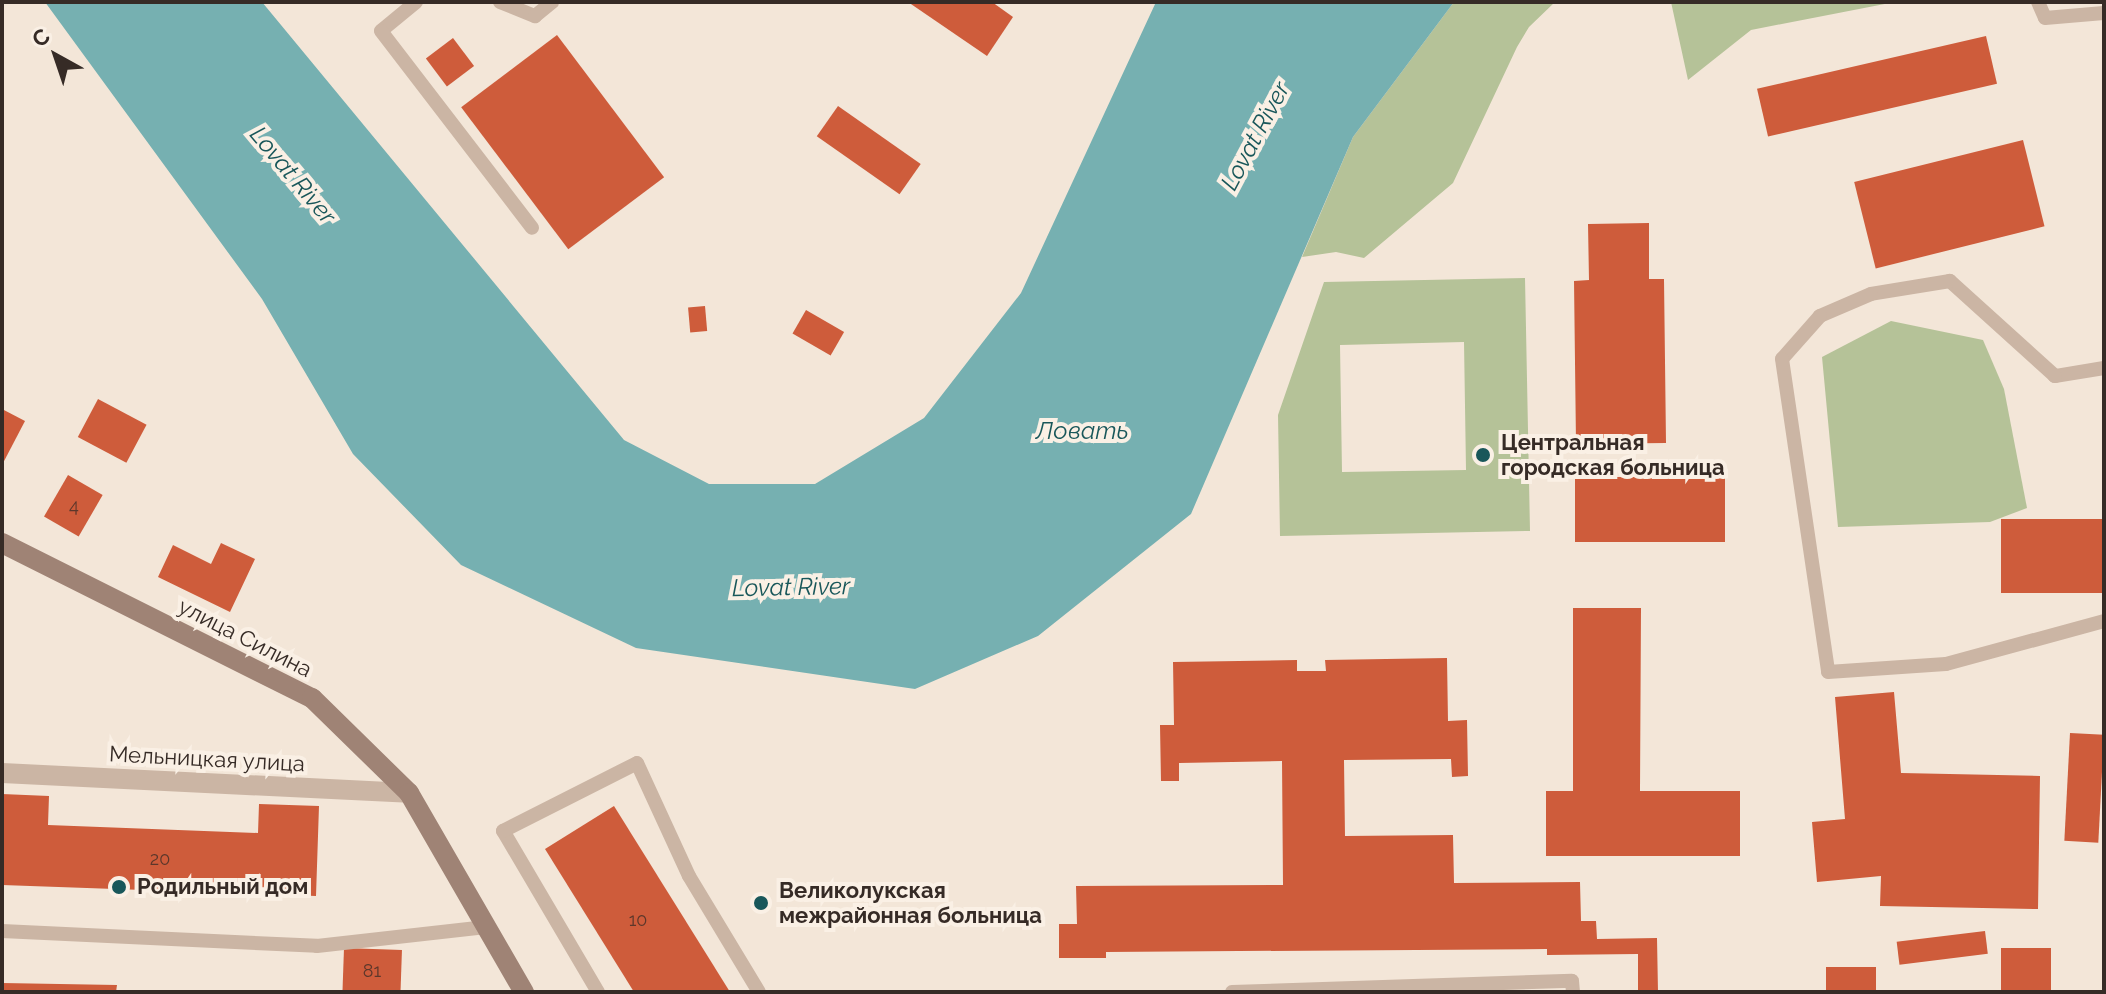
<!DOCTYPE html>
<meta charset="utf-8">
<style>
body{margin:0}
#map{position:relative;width:2106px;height:994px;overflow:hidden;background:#f3e6d8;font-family:Raleway,sans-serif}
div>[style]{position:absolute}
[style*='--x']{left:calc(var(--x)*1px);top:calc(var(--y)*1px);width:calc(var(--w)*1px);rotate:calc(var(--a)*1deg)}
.green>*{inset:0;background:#b5c298}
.water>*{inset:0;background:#76b0b1}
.building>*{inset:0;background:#ce5c3b;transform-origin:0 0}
.lane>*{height:14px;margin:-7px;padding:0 7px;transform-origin:7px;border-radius:7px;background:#cbb5a4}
.street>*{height:20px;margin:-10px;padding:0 10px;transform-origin:10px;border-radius:10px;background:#cbb5a4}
.secondary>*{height:20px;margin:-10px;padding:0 10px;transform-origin:10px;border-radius:10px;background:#9f8375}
.dots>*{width:22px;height:22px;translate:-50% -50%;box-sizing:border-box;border:4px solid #faf0e5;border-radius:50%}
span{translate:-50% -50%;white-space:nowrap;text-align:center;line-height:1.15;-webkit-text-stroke:8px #faf0e5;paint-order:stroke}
.number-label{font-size:18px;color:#5c372b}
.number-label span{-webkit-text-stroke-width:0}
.poi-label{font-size:22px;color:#362b26;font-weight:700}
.left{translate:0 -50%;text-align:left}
.street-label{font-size:22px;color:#362b26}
.water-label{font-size:24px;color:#19575a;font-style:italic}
.frame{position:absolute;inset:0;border:4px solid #362b26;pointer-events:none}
.north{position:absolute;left:16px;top:16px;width:80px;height:80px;-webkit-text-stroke:6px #faf0e5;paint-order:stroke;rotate:320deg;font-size:22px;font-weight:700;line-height:32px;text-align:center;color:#362b26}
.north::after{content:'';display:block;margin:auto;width:28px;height:36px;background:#362b26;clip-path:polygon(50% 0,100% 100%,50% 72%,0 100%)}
</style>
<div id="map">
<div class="green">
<div style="clip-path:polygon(1454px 2px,1555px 2px,1529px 27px,1517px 47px,1453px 183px,1364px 258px,1336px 252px,1302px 257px,1353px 137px)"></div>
<div style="clip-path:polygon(1671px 2px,1895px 2px,1751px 30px,1688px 80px)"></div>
<div style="clip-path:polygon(evenodd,1525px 278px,1530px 531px,1280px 536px,1278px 415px,1324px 282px,1525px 278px,1464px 342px,1466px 470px,1342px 472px,1340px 345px,1464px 342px)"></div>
<div style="clip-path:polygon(1891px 321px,1983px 340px,2004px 389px,2027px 508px,1990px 522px,1838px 527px,1822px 357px)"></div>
</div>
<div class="water">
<div style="clip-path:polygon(45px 2px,262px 2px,624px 440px,709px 484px,815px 484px,924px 418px,1021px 293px,1156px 2px,1454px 2px,1353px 137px,1191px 514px,1038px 636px,915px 689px,636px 648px,461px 565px,353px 454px,262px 299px)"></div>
</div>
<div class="building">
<div style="clip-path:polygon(908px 2px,992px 2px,1013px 17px,987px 56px)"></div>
<div style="left:557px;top:35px;width:178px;height:120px;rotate:53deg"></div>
<div style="left:1986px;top:36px;width:49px;height:235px;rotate:77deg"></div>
<div style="left:453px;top:38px;width:35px;height:34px;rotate:53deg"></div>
<div style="left:838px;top:106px;width:101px;height:37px;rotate:35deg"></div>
<div style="left:2023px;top:140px;width:89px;height:174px;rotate:76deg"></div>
<div style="clip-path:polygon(1649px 223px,1649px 279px,1664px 279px,1666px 443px,1576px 444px,1574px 281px,1589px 280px,1588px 224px)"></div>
<div style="left:705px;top:306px;width:25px;height:17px;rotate:85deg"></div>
<div style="left:806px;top:310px;width:44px;height:27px;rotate:30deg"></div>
<div style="left:98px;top:399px;width:55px;height:43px;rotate:28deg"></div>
<div style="clip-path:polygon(2px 409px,25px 421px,2px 465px)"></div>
<div style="left:68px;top:475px;width:40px;height:48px;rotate:30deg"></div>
<div style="left:1575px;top:477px;width:150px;height:65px"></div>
<div style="left:2104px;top:519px;width:74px;height:103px;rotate:90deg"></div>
<div style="clip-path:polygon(221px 543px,255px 559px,230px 612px,158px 577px,173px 545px,211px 564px)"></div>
<div style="clip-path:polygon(1573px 608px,1641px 608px,1640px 791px,1740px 791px,1740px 856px,1546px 856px,1546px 791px,1573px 791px)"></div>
<div style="clip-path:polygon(1447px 658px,1448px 721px,1467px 720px,1468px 776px,1452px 777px,1451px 759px,1344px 760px,1345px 836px,1453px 835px,1454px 883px,1580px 882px,1581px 921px,1596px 921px,1597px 939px,1657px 938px,1658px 992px,1638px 992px,1638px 954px,1547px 955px,1547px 949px,1106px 952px,1106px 958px,1059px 958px,1059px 924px,1077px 924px,1076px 886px,1283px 885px,1282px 761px,1179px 763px,1179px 781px,1161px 781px,1160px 725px,1174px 725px,1173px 662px,1297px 660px,1297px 671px,1326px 671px,1325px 660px)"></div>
<div style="clip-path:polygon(1894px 692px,1901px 773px,2040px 776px,2038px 909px,1880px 906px,1881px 876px,1817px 882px,1812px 822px,1845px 819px,1835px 697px)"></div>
<div style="left:2070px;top:733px;width:34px;height:108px;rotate:3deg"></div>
<div style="clip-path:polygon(2px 794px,49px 796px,48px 825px,258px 833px,259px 804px,319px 806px,316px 896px,2px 885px)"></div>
<div style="clip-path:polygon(614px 806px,730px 992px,634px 992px,545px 849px)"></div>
<div style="left:1985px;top:931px;width:23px;height:89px;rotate:83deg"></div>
<div style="left:344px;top:948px;width:58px;height:44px;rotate:2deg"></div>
<div style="left:2001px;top:948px;width:50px;height:44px"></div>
<div style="left:1826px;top:967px;width:50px;height:25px"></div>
<div style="clip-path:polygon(2px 983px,117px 985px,116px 992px,2px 992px)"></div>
</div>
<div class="lane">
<div style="--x:416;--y:2;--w:45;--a:140.4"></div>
<div style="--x:381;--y:31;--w:248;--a:52.5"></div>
<div style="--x:500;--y:2;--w:38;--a:22"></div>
<div style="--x:535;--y:16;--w:22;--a:-39"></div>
<div style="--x:2038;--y:2;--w:17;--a:66"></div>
<div style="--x:2045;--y:18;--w:59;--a:-4.8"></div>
<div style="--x:2104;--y:368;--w:50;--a:170.7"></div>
<div style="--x:2055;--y:376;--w:142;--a:-137.9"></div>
<div style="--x:1950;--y:281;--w:80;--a:170.7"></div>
<div style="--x:1871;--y:294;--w:56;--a:156.7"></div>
<div style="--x:1820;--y:316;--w:57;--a:131.5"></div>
<div style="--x:1782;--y:359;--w:316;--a:81.6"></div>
<div style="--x:1828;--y:672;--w:118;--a:-3.9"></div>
<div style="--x:1946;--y:664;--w:164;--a:-15.2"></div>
<div style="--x:2;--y:931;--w:315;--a:2.7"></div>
<div style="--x:317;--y:946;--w:170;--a:-6.4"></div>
<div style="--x:598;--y:992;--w:187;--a:-120.5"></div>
<div style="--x:503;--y:831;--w:150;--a:-26.9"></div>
<div style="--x:637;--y:763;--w:124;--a:65.3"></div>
<div style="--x:689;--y:876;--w:135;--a:58.9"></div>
<div style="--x:1232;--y:992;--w:340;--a:-1.9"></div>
<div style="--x:1572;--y:981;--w:11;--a:85"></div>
</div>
<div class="street">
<div style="--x:2;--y:773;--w:407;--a:2.8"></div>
</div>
<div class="secondary">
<div style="--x:2;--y:543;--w:347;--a:26.6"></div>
<div style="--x:312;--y:698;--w:136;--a:44.4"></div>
<div style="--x:409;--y:793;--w:230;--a:60"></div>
</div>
<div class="dots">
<div style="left:1483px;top:455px;background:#19575a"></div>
<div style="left:119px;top:887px;background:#19575a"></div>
<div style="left:761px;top:903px;background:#19575a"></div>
</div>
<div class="number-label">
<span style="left:74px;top:506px">4</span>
<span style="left:160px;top:859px">20</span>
<span style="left:638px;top:920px">10</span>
<span style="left:372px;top:971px">81</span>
</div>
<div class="poi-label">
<span class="left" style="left:1501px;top:455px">Центральная<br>городская больница</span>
<span class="left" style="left:137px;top:887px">Родильный дом</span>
<span class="left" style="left:779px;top:903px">Великолукская<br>межрайонная больница</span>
</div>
<div class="street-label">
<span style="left:245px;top:638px;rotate:27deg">улица Силина</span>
<span style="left:207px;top:759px;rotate:3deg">Мельницкая улица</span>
</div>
<div class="water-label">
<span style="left:1255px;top:136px;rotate:-62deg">Lovat River</span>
<span style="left:293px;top:175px;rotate:50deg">Lovat River</span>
<span style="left:1082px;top:431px">Ловать</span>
<span style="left:791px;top:587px;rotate:-1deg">Lovat River</span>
</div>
<div class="frame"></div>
<div class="north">С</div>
</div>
